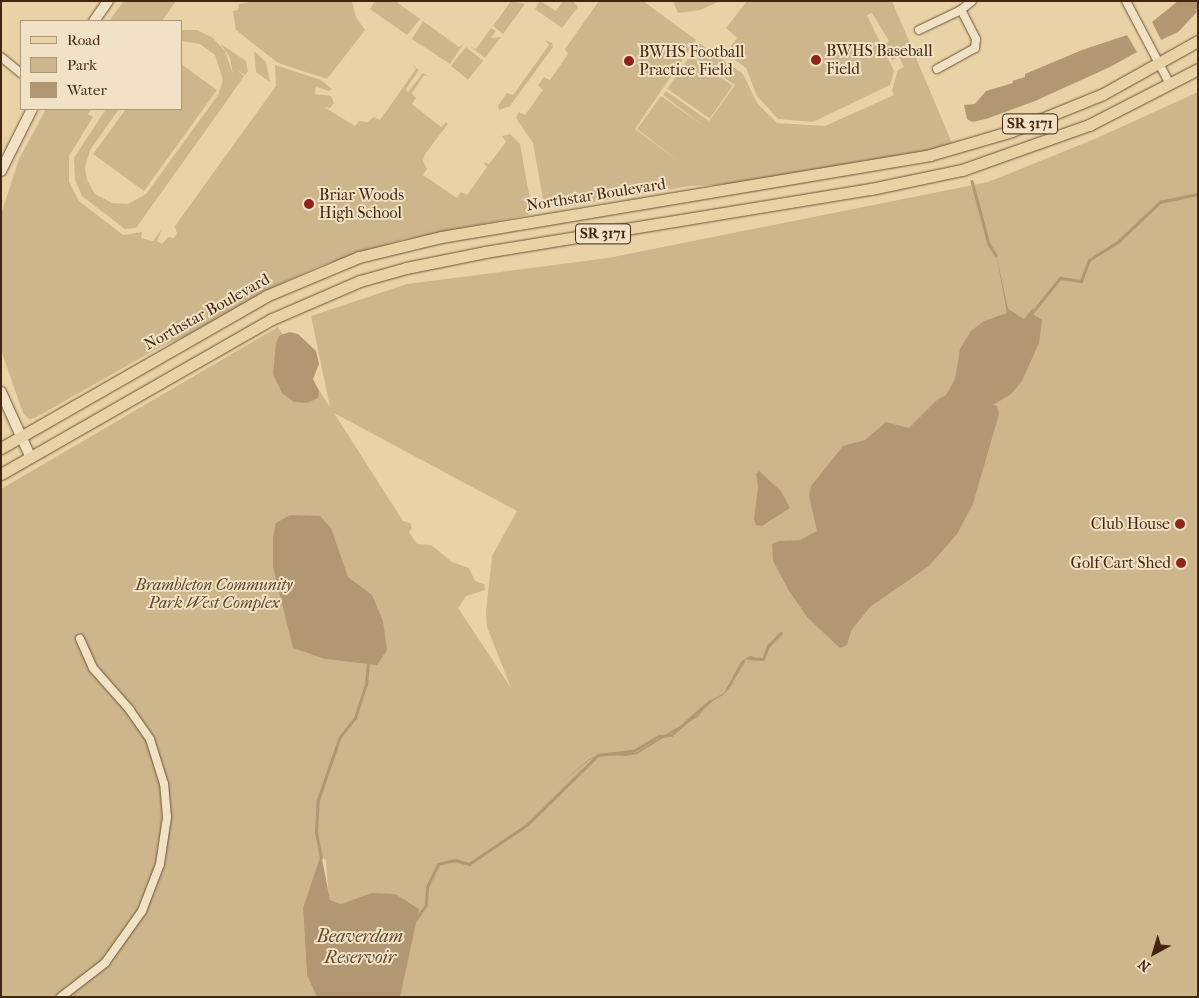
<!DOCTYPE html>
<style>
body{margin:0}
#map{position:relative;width:1199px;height:998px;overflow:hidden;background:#e9d3a6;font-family:"IM FELL French Canon",serif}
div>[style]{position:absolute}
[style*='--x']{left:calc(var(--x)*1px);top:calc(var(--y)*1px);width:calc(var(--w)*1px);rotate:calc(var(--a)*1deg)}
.green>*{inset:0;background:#cdb68c;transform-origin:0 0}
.water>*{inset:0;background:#b19873}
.stream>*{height:2.5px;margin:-1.25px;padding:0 1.25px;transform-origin:1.25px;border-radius:1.25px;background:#b19873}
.roads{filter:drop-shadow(0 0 1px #6d5136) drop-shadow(0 0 1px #6d5136)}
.street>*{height:8px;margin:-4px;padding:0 4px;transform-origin:4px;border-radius:4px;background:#f1e2c5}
.secondary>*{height:10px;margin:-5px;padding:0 5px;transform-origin:5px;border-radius:5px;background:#f1e2c5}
.primary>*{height:11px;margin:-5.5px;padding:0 5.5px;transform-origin:5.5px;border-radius:5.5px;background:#e9d3a6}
.dots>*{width:14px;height:14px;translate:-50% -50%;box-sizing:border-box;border:2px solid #f1e2c5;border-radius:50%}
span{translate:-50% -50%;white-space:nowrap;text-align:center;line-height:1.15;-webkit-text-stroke:4px #f1e2c5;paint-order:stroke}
.shield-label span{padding:1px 4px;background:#f1e2c5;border:1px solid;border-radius:4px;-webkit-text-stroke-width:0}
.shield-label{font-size:15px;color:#442610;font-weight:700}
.poi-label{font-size:16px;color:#442610}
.left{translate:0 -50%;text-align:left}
.right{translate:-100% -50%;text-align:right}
.street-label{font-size:16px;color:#442610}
.park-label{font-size:16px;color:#5f4329;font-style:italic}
.water-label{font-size:18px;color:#65482e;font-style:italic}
.frame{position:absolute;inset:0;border:2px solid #442610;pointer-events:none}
.legend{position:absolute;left:20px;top:20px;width:162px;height:90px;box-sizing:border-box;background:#f1e2c5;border:1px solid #ac977d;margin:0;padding:6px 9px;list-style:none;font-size:15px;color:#442610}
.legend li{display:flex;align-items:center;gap:10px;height:25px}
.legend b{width:25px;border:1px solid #ac977d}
.north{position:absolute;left:1129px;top:928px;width:50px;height:50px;-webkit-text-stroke:4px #f1e2c5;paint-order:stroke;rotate:219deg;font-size:14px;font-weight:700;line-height:20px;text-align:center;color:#442610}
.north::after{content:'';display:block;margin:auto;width:18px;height:22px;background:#442610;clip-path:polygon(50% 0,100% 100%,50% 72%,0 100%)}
</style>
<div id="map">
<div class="green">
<div style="clip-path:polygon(124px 1px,176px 1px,162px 21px,109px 21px)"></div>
<div style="clip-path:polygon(256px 1px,352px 1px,356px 17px,365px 30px,327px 79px,278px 63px,236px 30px,233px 11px,238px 10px,239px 4px)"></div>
<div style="clip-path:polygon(375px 1px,395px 1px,420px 19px,407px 35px,370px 9px)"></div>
<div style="clip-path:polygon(511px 1px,525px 4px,503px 34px,493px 26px)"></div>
<div style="clip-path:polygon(540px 1px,556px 11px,563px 1px,573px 1px,578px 7px,562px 28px,535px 9px)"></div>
<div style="clip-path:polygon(599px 1px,643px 1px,696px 40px,635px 129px,680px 162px,637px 129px,661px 96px,705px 127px,663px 95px,666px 91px,709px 121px,735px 85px,692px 55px,699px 43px,743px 74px,757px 103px,777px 123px,825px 126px,894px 95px,892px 90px,898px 70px,904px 67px,899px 57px,892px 60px,885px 45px,889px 41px,872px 13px,867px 15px,894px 71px,890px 85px,813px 122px,778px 119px,757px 96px,746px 68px,726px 53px,737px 38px,726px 28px,747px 1px,892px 1px,952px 143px,927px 151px,729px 184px,690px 186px,559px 208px,549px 207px,543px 199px,533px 143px,516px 118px,519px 112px,525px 115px,543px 90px,538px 85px,544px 77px,550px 80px,568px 54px,565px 49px)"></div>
<div style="clip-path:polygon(673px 1px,720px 1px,700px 10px,678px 13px)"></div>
<div style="clip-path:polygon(423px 21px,459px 47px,464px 43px,450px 64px,412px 39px)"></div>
<div style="clip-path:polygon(491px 28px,496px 31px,491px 38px,501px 37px,485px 58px,470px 46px,476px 49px)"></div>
<div style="clip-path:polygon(181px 30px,197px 30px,213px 38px,225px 51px,233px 74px,230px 58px,221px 44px,246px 61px,248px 71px,245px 75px,236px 69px,244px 76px,226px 102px,136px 228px,125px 229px,82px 196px,75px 180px,74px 158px,106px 109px,119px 109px,90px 150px,85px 167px,87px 180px,95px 194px,112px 203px,128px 204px,146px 194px,218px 95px,223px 80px,215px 55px,200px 44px,181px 41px)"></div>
<div style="clip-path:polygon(545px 40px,552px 43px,553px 47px,510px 106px,499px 110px,498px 106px,507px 93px,513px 95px,549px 45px)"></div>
<div style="left:466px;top:47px;width:22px;height:24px;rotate:39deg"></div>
<div style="clip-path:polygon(254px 51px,266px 62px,270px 82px,256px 72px)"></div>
<div style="left:690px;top:56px;width:52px;height:40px;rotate:35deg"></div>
<div style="clip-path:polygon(181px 64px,217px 90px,144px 191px,93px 154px,126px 109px,181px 109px)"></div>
<div style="clip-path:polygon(412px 64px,419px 70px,406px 89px,408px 92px,423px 73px,430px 77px,424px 75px,412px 93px,416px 98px,412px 104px,441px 127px,446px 122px,448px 124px,425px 154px,423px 161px,427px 169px,423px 175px,457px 198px,461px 192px,467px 195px,487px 167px,483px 162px,489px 164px,506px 142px,502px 136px,510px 134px,520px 144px,531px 205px,528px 215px,401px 240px,322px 265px,267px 290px,186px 336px,160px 347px,35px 418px,29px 419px,23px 413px,1px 350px,1px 214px,19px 159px,46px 109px,91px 110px,88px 114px,93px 117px,69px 156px,69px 182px,79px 201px,123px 235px,142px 232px,141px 238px,153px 241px,162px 229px,157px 241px,162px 244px,168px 237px,174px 238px,177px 234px,175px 226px,276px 86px,275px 65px,321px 80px,332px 89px,329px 91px,316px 87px,315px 94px,331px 96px,334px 103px,330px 108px,324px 107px,355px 126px,359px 121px,367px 122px,374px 117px,380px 120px,416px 69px)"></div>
<div style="clip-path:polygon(evenodd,1198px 92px,1198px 997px,400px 997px,352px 900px,341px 904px,329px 900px,326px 861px,321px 855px,303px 908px,307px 975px,360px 997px,1px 997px,1px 489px,278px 327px,330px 407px,311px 316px,407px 284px,608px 258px,988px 182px,1097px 138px,1198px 92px,334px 413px,517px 511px,492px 556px,486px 611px,487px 627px,511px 688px,458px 608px,466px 596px,485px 590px,484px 584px,475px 581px,469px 568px,452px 562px,431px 545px,417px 544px,409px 532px,412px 528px,410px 523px,403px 521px,334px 413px)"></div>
</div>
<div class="water">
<div style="clip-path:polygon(1178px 1px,1198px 1px,1198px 10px,1195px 9px,1197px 12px,1178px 32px,1161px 40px,1152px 22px)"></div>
<div style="clip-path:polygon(1127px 35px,1137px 52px,1110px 67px,1035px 101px,986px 119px,972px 122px,967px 119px,964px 105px,975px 104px,986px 91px,1013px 83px,1012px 81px,1025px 77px,1025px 74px,1082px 50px)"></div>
<div style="clip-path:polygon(996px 253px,1008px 309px,1024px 319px,1033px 308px,1034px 315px,1042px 320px,1039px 343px,1022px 381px,1011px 394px,993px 405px,997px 406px,999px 414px,973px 504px,957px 534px,929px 566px,870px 607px,851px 631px,847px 645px,840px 648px,808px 618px,789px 591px,773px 561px,772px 544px,779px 541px,800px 540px,817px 531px,809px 496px,811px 486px,843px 446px,865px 440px,886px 422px,909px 428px,937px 400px,946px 395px,955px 379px,960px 349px,971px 331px,984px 321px,1007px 313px)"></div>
<div style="clip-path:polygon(289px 332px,298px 334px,316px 351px,319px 364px,313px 379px,319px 391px,318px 398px,307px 403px,294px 402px,282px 393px,273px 374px,276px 343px,279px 336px)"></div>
<div style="clip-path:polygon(759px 471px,781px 491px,790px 508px,762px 526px,756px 525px,754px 519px,758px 486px,756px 474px)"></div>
<div style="clip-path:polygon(290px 515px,320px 516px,331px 528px,348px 577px,372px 595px,383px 621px,387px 650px,377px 665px,325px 659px,293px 648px,273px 567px,273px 537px,276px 523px)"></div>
<div style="clip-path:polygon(750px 656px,755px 657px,745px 660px,731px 686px,723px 695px,707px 704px,699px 716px,637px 754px,626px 756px,603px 755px,589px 760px,560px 784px,589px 759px,602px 754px,635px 753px,698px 715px,708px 702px,724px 693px,741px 662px)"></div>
<div style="clip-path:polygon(321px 854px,330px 900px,341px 904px,372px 893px,395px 894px,419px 909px,400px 997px,317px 997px,307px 975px,303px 908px)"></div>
</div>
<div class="stream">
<div style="--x:972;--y:181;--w:65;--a:74.9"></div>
<div style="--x:989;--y:244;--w:13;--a:58"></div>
<div style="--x:1032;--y:313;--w:45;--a:-51.3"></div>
<div style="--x:1060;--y:278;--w:21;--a:8"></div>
<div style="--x:1081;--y:281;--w:22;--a:-69"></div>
<div style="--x:1089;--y:260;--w:36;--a:-32"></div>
<div style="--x:1119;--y:241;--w:57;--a:-43.6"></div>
<div style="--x:1160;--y:202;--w:39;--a:-12"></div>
<div style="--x:748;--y:658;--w:15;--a:4"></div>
<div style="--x:763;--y:659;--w:14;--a:-69"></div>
<div style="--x:768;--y:646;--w:18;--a:-45"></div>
<div style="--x:735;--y:675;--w:16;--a:-60"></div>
<div style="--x:340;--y:737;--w:24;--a:-52"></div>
<div style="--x:355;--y:718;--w:35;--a:-72"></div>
<div style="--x:366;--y:685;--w:21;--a:-85"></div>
<div style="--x:321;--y:858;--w:25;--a:-101"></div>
<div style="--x:316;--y:833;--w:33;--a:-87"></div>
<div style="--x:318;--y:800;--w:65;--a:-71"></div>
<div style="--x:416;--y:919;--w:17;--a:-54"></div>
<div style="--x:426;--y:905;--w:18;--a:-87"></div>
<div style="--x:427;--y:887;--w:25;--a:-64"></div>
<div style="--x:438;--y:864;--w:17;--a:-13"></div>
<div style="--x:455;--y:860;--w:15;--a:16"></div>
<div style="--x:469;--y:864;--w:71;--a:-34.1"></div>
<div style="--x:528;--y:824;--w:98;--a:-44.6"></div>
<div style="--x:598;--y:755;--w:35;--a:-7"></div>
<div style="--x:633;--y:751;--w:30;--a:-30"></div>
<div style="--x:659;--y:736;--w:12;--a:-5"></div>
<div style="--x:671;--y:735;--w:52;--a:-41.1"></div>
</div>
<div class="roads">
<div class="street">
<div style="--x:1126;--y:1;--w:94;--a:62.1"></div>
<div style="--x:919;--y:30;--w:47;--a:-25.5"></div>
<div style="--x:961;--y:10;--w:14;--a:-39"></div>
<div style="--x:1;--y:57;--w:26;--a:39"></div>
<div style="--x:937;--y:69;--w:43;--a:-28.9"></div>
<div style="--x:975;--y:48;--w:9;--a:-84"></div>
<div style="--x:976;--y:39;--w:33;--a:-117"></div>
<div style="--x:61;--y:997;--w:56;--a:-37.7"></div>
<div style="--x:105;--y:963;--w:64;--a:-54.6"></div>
<div style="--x:142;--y:911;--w:50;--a:-69"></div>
<div style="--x:160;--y:864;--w:48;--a:-81.5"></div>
<div style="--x:167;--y:817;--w:33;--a:-95"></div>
<div style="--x:164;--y:784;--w:47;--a:-107.3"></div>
<div style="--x:150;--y:739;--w:35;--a:-125"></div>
<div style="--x:130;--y:710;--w:56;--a:-131.4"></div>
<div style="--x:93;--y:668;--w:32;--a:-114"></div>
</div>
<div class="secondary">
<div style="--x:94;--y:21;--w:24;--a:-55"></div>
<div style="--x:1;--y:171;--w:69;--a:-63.4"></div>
<div style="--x:1;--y:392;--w:72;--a:65.6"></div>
</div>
<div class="primary">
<div style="--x:1;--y:448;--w:305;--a:-29.8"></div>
<div style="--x:266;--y:296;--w:101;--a:-22.8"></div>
<div style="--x:359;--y:257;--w:84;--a:-13.7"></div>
<div style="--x:441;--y:237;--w:496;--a:-9.5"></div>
<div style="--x:930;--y:155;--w:85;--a:-16.3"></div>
<div style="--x:1012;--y:131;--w:98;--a:-22.1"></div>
<div style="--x:1103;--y:94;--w:109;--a:-29.2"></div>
<div style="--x:1;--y:474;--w:312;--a:-29.8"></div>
<div style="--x:272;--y:319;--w:96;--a:-23.4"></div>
<div style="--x:360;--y:281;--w:48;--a:-15.8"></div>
<div style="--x:406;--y:268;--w:81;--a:-11.4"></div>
<div style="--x:485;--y:252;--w:391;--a:-9.3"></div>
<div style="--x:871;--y:189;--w:93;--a:-11.8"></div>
<div style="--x:962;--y:170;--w:135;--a:-19.5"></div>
<div style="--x:1089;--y:125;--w:123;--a:-27.2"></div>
</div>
</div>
<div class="dots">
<div style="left:816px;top:60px;background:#8f2418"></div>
<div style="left:629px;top:61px;background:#8f2418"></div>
<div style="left:309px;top:204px;background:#8f2418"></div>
<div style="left:1180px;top:524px;background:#8f2418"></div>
<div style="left:1181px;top:563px;background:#8f2418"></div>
</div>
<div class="shield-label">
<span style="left:1030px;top:124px">SR 3171</span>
<span style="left:603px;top:234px">SR 3171</span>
</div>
<div class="poi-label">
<span class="left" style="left:826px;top:60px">BWHS Baseball<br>Field</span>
<span class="left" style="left:639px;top:61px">BWHS Football<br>Practice Field</span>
<span class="left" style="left:319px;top:204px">Briar Woods<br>High School</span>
<span class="right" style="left:1170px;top:524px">Club House</span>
<span class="right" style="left:1171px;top:563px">Golf Cart Shed</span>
</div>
<div class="street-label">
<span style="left:596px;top:195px;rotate:-9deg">Northstar Boulevard</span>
<span style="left:207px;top:312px;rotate:-29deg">Northstar Boulevard</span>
</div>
<div class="park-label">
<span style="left:214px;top:594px">Brambleton Community<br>Park West Complex</span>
</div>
<div class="water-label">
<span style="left:360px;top:948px">Beaverdam<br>Reservoir</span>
</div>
<div class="frame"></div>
<ul class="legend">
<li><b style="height:6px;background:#e9d3a6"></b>Road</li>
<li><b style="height:14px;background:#cdb68c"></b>Park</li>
<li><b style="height:14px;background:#b19873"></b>Water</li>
</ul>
<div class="north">N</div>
</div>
